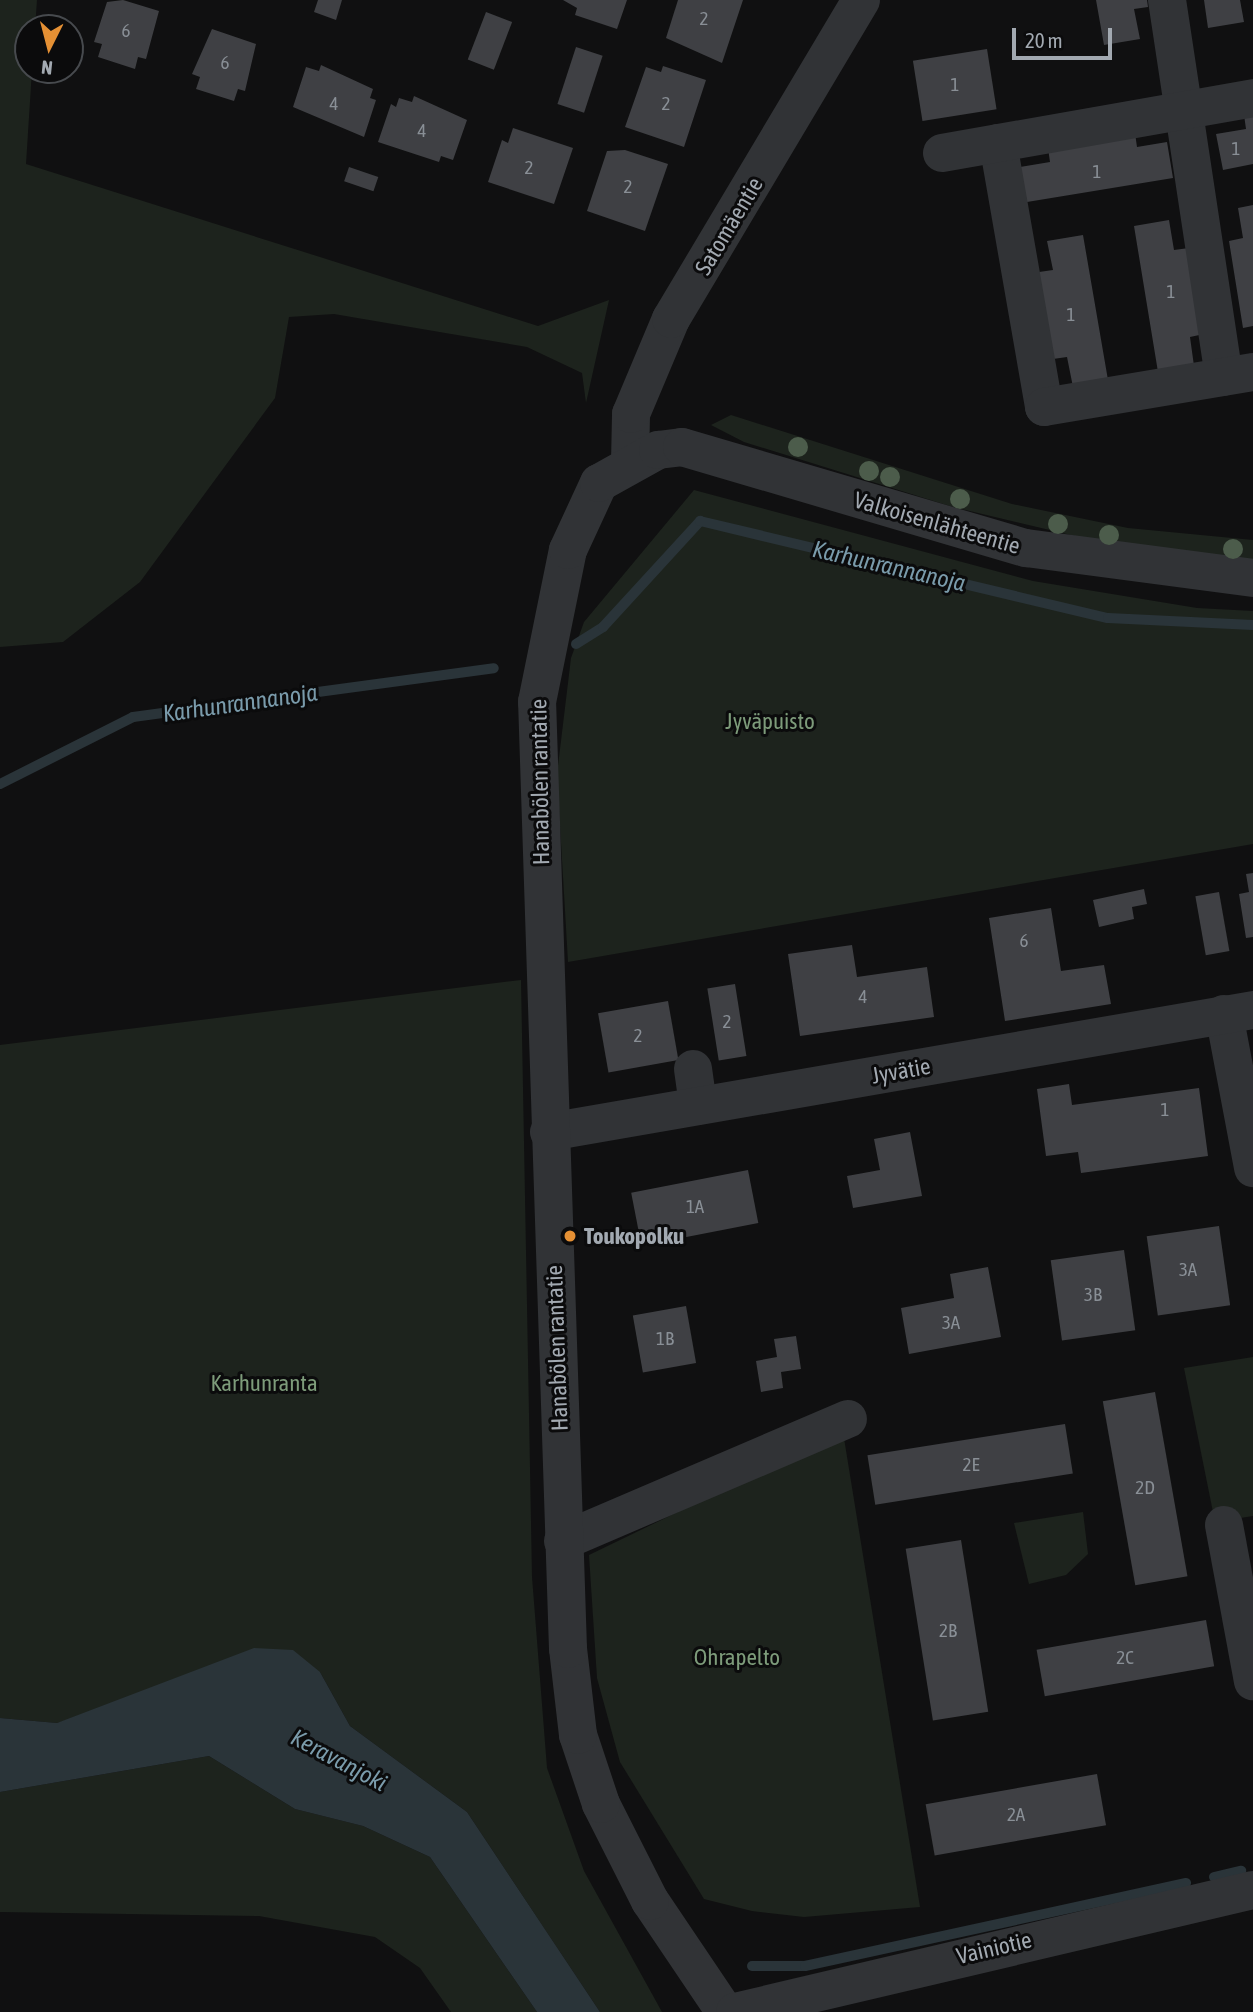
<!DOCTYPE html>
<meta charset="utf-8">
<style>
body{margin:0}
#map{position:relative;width:1253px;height:2012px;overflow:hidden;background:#101011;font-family:"Asap Condensed",sans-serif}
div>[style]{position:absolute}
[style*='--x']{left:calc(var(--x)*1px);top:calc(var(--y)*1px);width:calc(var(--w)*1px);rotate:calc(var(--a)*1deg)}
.green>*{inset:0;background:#1d231d}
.water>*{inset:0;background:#2a3439}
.stream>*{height:10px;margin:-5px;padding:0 5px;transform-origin:5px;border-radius:5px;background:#2a3439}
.building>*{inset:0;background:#3f4044;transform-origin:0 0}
.minor>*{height:38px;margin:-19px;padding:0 19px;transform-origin:19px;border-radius:19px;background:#313336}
.trees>*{width:20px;height:20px;margin:-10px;border-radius:50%;background:#4c5c4b}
.dots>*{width:19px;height:19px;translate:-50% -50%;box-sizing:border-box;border:4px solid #0b0b0c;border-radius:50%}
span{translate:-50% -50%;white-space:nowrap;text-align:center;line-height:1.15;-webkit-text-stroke:6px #0b0b0c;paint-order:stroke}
.number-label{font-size:19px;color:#898f96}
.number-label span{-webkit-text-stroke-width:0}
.street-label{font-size:23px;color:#a2a9b1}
.park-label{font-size:23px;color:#7d9b7a}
.poi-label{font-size:23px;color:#a2a9b1;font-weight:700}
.left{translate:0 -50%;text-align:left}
.water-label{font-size:24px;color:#7a9bab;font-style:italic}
.north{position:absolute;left:14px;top:14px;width:70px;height:70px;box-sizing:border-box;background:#0b0b0c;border:2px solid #474a4e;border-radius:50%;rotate:186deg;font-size:19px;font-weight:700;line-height:28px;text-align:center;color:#a2a9b1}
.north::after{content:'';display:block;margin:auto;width:24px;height:32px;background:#e59034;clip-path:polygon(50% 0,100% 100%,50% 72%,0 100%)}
.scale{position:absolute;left:1012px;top:28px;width:100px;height:32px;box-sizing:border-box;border:4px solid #a2a9b1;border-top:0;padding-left:9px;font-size:21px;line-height:24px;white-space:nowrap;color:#a2a9b1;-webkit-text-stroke:5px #0b0b0c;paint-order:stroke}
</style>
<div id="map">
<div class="green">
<div style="clip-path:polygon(0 0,37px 0,35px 28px,28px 28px,32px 70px,26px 164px,538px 326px,609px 300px,586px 403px,582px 373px,527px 347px,334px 314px,289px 317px,275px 398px,140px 582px,63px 642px,0 647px)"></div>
<div style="clip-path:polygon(731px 415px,1012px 504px,1128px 528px,1253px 540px,1253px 561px,1134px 550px,953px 507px,744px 442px,711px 425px)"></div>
<div style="clip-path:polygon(694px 490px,1033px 581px,1197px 608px,1253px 611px,1253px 844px,568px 962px,557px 774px,571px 658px,584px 622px)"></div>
<div style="clip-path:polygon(521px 980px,532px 1577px,547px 1768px,584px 1871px,662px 2012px,600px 2012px,467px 1812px,350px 1726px,320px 1672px,115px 1706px,57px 1723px,0 1718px,0 1045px)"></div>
<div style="clip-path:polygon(1253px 1357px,1253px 1516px,1215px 1522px,1184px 1368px)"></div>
<div style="clip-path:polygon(843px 1432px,920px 1907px,804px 1917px,752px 1911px,704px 1899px,620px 1762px,597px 1678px,589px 1555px)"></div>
<div style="clip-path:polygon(1083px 1512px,1088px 1554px,1066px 1575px,1029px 1584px,1014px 1523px)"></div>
<div style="clip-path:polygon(209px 1756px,295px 1809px,363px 1826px,430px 1857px,537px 2012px,451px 2012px,420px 1968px,375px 1937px,259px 1916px,0 1912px,0 1792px)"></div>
</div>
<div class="water">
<div style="clip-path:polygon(254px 1648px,293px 1650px,320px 1672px,350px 1726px,467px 1812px,600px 2012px,537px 2012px,430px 1857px,363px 1826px,295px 1809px,209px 1756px,0 1792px,0 1718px,57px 1723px)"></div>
</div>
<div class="stream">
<div style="--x:576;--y:644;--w:32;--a:-32"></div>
<div style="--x:603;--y:627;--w:144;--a:-47.5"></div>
<div style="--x:700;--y:521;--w:419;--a:13.4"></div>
<div style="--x:1108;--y:618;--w:145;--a:2.8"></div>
<div style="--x:0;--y:784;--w:149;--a:-26.7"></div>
<div style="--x:133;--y:717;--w:364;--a:-7.7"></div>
<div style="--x:1214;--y:1877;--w:28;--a:-13"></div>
<div style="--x:752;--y:1966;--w:53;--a:0"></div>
<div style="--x:805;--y:1966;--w:390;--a:-12.3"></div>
</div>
<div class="building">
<div style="clip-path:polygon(123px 0,159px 11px,146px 59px,138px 57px,135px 69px,98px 57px,102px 44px,94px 42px,107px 2px)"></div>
<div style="clip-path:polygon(318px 0,342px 0,336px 20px,314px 12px)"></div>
<div style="clip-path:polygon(563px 0,627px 0,617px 29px,575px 15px,577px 8px)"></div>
<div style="clip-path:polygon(678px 0,743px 0,722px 63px,666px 38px)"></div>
<div style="clip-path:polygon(1096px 0,1147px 0,1148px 7px,1134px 9px,1140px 39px,1104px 45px)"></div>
<div style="clip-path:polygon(1204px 0,1240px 0,1244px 22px,1208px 28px)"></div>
<div style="left:486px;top:12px;width:28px;height:51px;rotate:21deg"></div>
<div style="clip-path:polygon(212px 29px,256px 44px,245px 91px,238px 89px,234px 101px,196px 89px,200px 77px,192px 74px)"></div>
<div style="left:576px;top:47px;width:28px;height:60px;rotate:18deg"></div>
<div style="left:987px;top:49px;width:61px;height:75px;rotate:81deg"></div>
<div style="clip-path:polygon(321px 65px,373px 89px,370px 98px,376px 100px,364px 137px,293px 107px,306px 67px,319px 71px)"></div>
<div style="clip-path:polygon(663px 66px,706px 80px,684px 147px,625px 127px,646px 67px,661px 72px)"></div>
<div style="clip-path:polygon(414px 96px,467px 120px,453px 160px,441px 156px,439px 162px,378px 142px,391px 104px,396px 107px,399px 98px,412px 102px)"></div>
<div style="clip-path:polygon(1253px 113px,1253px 164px,1223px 170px,1216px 134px,1246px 129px,1244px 115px)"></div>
<div style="clip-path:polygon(513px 128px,573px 148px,554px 204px,488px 182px,502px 140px,508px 143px)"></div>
<div style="clip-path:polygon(1135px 133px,1137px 147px,1167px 142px,1173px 178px,1027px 202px,1020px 167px,1050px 162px,1048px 148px)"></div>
<div style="clip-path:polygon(625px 150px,668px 164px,645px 231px,587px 211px,607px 151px)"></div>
<div style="left:349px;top:167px;width:31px;height:15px;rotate:19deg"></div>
<div style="clip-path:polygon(1253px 205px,1253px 326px,1243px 328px,1229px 241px,1243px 238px,1238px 208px)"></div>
<div style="clip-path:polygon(1169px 220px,1174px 250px,1189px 248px,1204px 334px,1190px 337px,1194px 366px,1158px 372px,1134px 226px)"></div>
<div style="clip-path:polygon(1083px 235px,1108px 380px,1073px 387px,1067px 357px,1053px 359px,1039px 272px,1053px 270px,1047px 241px)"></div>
<div style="clip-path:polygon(1253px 873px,1253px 937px,1246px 938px,1239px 894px,1249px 892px,1246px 874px)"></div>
<div style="clip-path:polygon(1144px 889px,1147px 904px,1132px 907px,1134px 919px,1099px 927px,1093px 900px)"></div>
<div style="left:1219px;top:892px;width:60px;height:24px;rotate:80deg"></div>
<div style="clip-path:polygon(1051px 908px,1061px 971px,1104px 965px,1111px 1004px,1005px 1021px,989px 918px)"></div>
<div style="clip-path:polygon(852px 945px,857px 977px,927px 967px,934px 1017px,800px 1036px,788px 954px)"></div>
<div style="left:735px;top:984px;width:73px;height:28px;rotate:81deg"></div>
<div style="left:668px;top:1001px;width:60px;height:71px;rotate:80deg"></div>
<div style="clip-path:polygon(1069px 1084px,1072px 1105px,1199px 1088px,1208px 1156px,1081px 1173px,1078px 1152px,1046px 1156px,1037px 1089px)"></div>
<div style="clip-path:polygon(910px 1132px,922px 1196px,853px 1208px,847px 1176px,880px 1170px,874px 1139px)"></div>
<div style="left:748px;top:1170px;width:54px;height:119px;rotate:79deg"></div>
<div style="left:1219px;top:1226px;width:80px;height:73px;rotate:82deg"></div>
<div style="left:1124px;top:1250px;width:81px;height:74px;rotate:82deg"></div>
<div style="clip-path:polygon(988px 1267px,1001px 1337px,909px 1354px,901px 1308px,954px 1298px,950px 1274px)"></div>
<div style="left:686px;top:1306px;width:58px;height:54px;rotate:80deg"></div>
<div style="clip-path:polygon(796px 1336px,801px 1369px,781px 1372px,783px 1388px,761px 1392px,756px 1361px,777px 1357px,774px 1339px)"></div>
<div style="left:1155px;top:1392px;width:187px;height:53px;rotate:80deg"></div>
<div style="left:1065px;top:1424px;width:50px;height:200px;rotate:81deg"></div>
<div style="left:961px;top:1540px;width:174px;height:56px;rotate:81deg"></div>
<div style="left:1206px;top:1620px;width:47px;height:172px;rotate:80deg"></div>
<div style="left:1097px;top:1774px;width:52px;height:174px;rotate:80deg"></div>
</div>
<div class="minor">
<div style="--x:1167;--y:0;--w:381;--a:81.4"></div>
<div style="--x:998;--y:143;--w:268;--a:80.1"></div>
<div style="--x:1044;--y:407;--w:212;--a:-9.5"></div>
<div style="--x:942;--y:153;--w:316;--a:-10"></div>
<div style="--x:630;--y:463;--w:49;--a:-88.8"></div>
<div style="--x:631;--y:414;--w:103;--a:-67.2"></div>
<div style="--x:671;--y:319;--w:371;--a:-59.2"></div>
<div style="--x:1224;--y:1014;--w:157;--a:79.3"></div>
<div style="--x:693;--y:1069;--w:37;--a:82"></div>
<div style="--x:549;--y:1132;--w:714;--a:-9.83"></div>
<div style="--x:1224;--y:1525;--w:159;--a:79.5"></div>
<div style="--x:563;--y:1541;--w:310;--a:-23.2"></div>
<div style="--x:725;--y:2012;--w:134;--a:-124"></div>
<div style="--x:650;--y:1901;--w:109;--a:-116.8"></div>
<div style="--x:601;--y:1804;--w:73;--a:-108.4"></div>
<div style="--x:578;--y:1735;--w:87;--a:-96.6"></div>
<div style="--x:568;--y:1649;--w:948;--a:-91.87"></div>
<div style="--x:537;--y:702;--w:155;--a:-78.5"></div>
<div style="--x:568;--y:550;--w:74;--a:-65.2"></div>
<div style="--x:599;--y:483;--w:68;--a:-29.2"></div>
<div style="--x:658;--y:450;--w:24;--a:-7"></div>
<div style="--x:682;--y:447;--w:359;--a:16.4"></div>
<div style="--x:1026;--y:548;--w:229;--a:7.5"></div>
<div style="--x:735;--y:2012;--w:532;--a:-13.25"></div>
</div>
<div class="trees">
<div style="left:798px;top:447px"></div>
<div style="left:869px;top:471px"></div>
<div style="left:890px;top:477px"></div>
<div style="left:960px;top:499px"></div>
<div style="left:1058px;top:524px"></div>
<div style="left:1109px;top:535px"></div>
<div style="left:1233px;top:549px"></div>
</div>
<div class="dots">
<div style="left:570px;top:1236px;background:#e59034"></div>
</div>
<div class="number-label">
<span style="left:704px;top:19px">2</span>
<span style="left:126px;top:31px">6</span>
<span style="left:225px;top:63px">6</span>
<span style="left:955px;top:85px">1</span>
<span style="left:334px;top:104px">4</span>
<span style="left:666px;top:104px">2</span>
<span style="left:422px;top:131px">4</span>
<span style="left:1236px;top:149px">1</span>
<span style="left:529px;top:168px">2</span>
<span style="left:1097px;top:172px">1</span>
<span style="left:628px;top:187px">2</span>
<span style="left:1171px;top:292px">1</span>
<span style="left:1071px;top:315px">1</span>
<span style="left:1024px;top:941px">6</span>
<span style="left:863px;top:997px">4</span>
<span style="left:727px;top:1022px">2</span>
<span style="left:638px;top:1036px">2</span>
<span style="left:1165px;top:1110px">1</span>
<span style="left:695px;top:1207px">1A</span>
<span style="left:1188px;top:1270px">3A</span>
<span style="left:1093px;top:1295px">3B</span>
<span style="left:951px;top:1323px">3A</span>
<span style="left:665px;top:1339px">1B</span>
<span style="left:971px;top:1465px">2E</span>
<span style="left:1145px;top:1488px">2D</span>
<span style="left:948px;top:1631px">2B</span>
<span style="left:1125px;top:1658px">2C</span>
<span style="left:1016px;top:1815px">2A</span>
</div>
<div class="street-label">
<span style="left:729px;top:226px;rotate:-59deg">Satomäentie</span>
<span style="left:937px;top:523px;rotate:16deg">Valkoisenlähteentie</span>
<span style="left:540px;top:782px;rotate:-91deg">Hanabölen rantatie</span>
<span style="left:901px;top:1071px;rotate:-10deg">Jyvätie</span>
<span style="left:557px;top:1348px;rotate:-92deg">Hanabölen rantatie</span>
<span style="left:994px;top:1948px;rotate:-13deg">Vainiotie</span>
</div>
<div class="park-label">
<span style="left:770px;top:721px">Jyväpuisto</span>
<span style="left:264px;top:1383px">Karhunranta</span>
<span style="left:737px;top:1657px">Ohrapelto</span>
</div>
<div class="poi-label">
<span class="left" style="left:584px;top:1236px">Toukopolku</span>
</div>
<div class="water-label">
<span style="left:889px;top:566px;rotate:13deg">Karhunrannanoja</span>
<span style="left:240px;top:703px;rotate:-8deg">Karhunrannanoja</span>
<span style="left:339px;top:1760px;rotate:28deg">Keravanjoki</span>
</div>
<div class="north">N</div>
<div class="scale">20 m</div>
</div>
